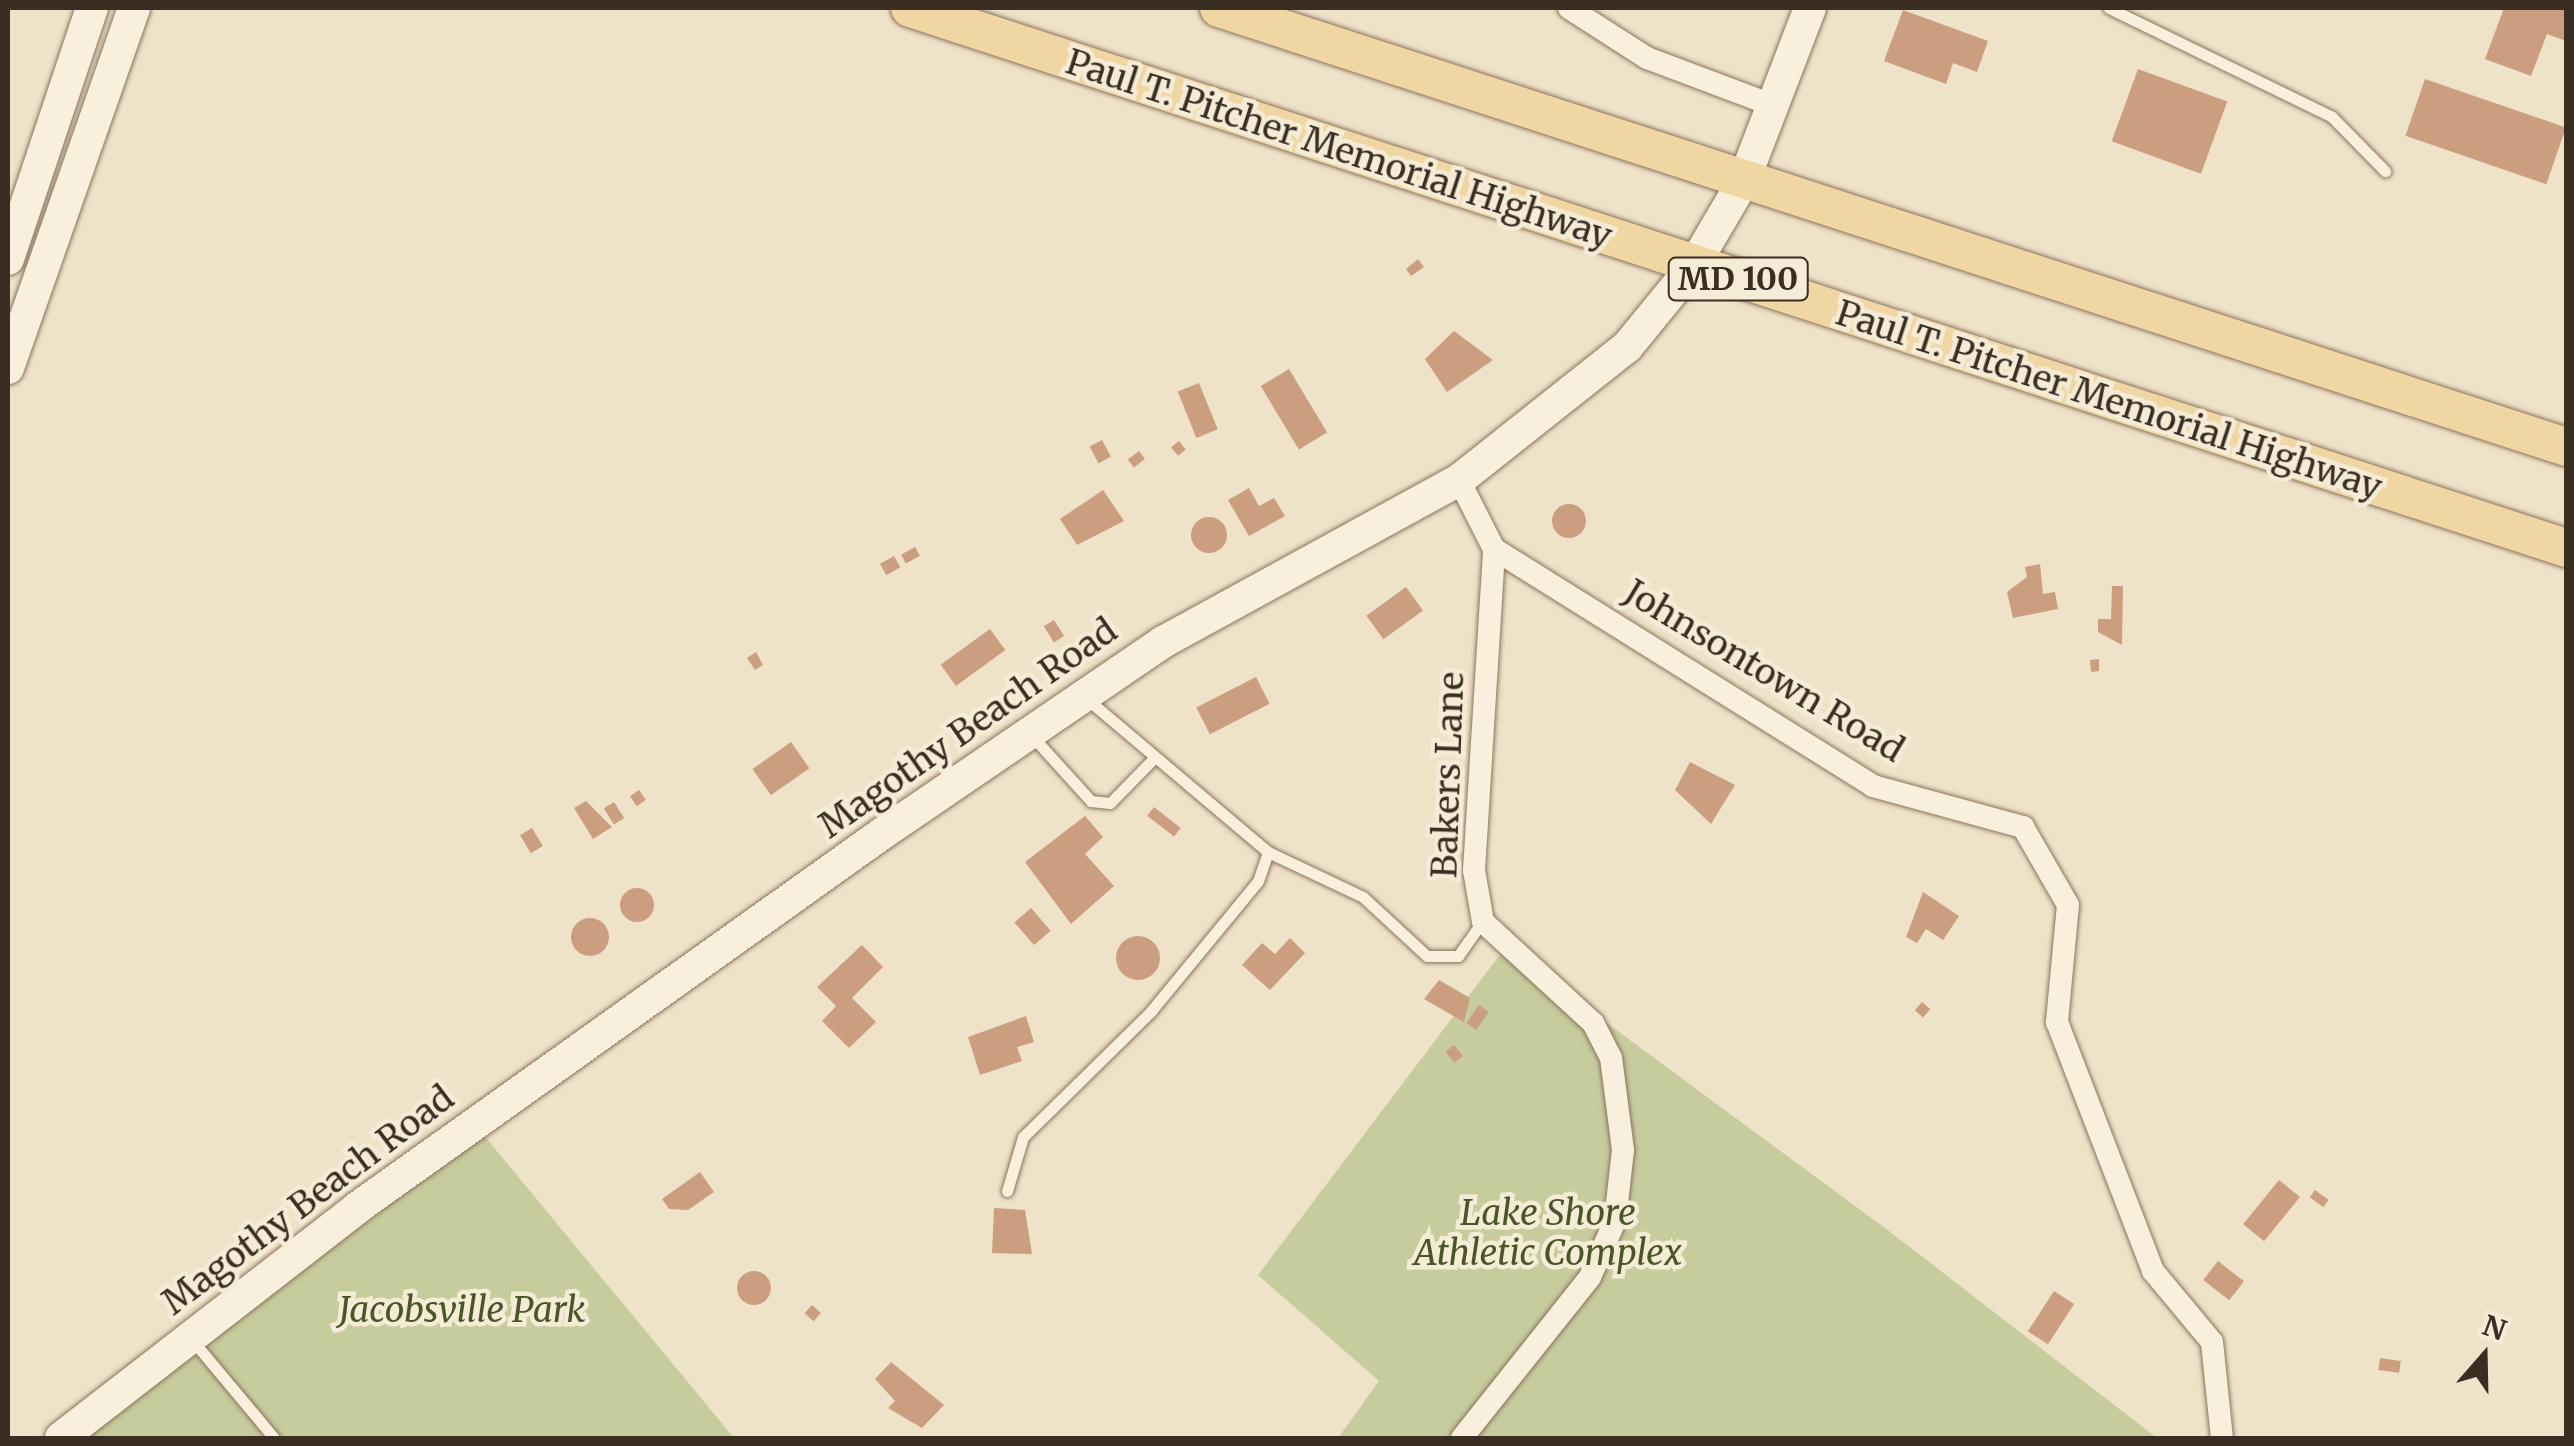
<!DOCTYPE html>
<style>
body{margin:0}
#map{position:relative;width:2574px;height:1446px;overflow:hidden;background:#eee2c8;font-family:Merriweather,serif}
div>[style]{position:absolute}
[style*='--x']{left:calc(var(--x)*1px);top:calc(var(--y)*1px);width:calc(var(--w)*1px);rotate:calc(var(--a)*1deg)}
.green>*{inset:0;background:#c7cc9c}
.building>*{inset:0;background:#cb9e7f;transform-origin:0 0}
.round{border-radius:50%}
.roads{filter:drop-shadow(0 0 2px #8a745d) drop-shadow(0 0 2px #8a745d)}
.lane>*{height:11px;margin:-5.5px;padding:0 5.5px;transform-origin:5.5px;border-radius:5.5px;background:#f8f0dc}
.street>*{height:22px;margin:-11px;padding:0 11px;transform-origin:11px;border-radius:11px;background:#f8f0dc}
.secondary>*{height:32px;margin:-16px;padding:0 16px;transform-origin:16px;border-radius:16px;background:#f8f0dc}
.primary>*{height:38px;margin:-19px;padding:0 19px;transform-origin:19px;border-radius:19px;background:#efd6a2}
span{translate:-50% -50%;white-space:nowrap;text-align:center;line-height:1.15;-webkit-text-stroke:9px #f5ecd8;paint-order:stroke}
.shield-label span{padding:2px 8px;background:#f5ecd8;border:2px solid;border-radius:8px;-webkit-text-stroke-width:0}
.shield-label{font-size:32px;color:#3a2d21;font-weight:700}
.street-label{font-size:35px;color:#3a2d21}
.park-label{font-size:35px;color:#4b5628;font-style:italic}
.frame{position:absolute;inset:0;border:10px solid #3a2d21;pointer-events:none}
.north{position:absolute;left:2434px;top:1306px;width:100px;height:100px;-webkit-text-stroke:8px #f5ecd8;paint-order:stroke;rotate:20deg;font-size:28px;font-weight:700;line-height:40px;text-align:center;color:#3a2d21}
.north::after{content:'';display:block;margin:auto;width:35px;height:45px;background:#3a2d21;clip-path:polygon(50% 0,100% 100%,50% 72%,0 100%)}
</style>
<div id="map">
<div class="green">
<div style="clip-path:polygon(1505px 948px,1885px 1228px,2157px 1438px,1338px 1438px,1379px 1381px,1258px 1275px)"></div>
<div style="clip-path:polygon(482px 1133px,734px 1438px,86px 1438px)"></div>
</div>
<div class="building">
<div style="clip-path:polygon(2504px 8px,2566px 8px,2566px 41px,2547px 34px,2531px 76px,2485px 59px)"></div>
<div style="clip-path:polygon(1903px 10px,1988px 41px,1977px 72px,1953px 63px,1946px 84px,1884px 61px)"></div>
<div style="left:2138px;top:69px;width:95px;height:77px;rotate:20deg"></div>
<div style="left:2425px;top:79px;width:149px;height:60px;rotate:19deg"></div>
<div style="clip-path:polygon(1418px 259px,1424px 267px,1411px 276px,1406px 269px)"></div>
<div style="clip-path:polygon(1454px 331px,1493px 360px,1447px 392px,1425px 359px)"></div>
<div style="left:1289px;top:369px;width:74px;height:33px;rotate:59deg"></div>
<div style="left:1199px;top:383px;width:50px;height:23px;rotate:68deg"></div>
<div style="left:1102px;top:440px;width:19px;height:14px;rotate:62deg"></div>
<div style="left:1179px;top:441px;width:11px;height:10px;rotate:52deg"></div>
<div style="left:1139px;top:451px;width:10px;height:14px;rotate:53deg"></div>
<div style="clip-path:polygon(1249px 488px,1259px 506px,1274px 498px,1285px 516px,1249px 536px,1228px 500px)"></div>
<div style="clip-path:polygon(1103px 490px,1124px 521px,1077px 545px,1060px 519px)"></div>
<div class="round" style="left:1552px;top:504px;width:34px;height:34px"></div>
<div class="round" style="left:1191px;top:517px;width:36px;height:36px"></div>
<div style="left:915px;top:547px;width:10px;height:16px;rotate:61deg"></div>
<div style="left:894px;top:556px;width:13px;height:16px;rotate:61deg"></div>
<div style="clip-path:polygon(2040px 564px,2043px 594px,2055px 592px,2058px 609px,2013px 618px,2007px 592px,2027px 577px,2025px 567px)"></div>
<div style="clip-path:polygon(2112px 586px,2123px 586px,2122px 645px,2098px 632px,2098px 619px,2111px 619px)"></div>
<div style="left:1406px;top:587px;width:29px;height:49px;rotate:54deg"></div>
<div style="left:1054px;top:620px;width:19px;height:12px;rotate:58deg"></div>
<div style="left:990px;top:629px;width:26px;height:61px;rotate:54deg"></div>
<div style="clip-path:polygon(756px 652px,763px 665px,755px 670px,747px 658px)"></div>
<div style="clip-path:polygon(2099px 659px,2099px 671px,2091px 672px,2090px 660px)"></div>
<div style="left:1256px;top:677px;width:30px;height:67px;rotate:63deg"></div>
<div style="left:791px;top:742px;width:32px;height:47px;rotate:55deg"></div>
<div style="clip-path:polygon(1690px 762px,1735px 785px,1711px 824px,1675px 790px)"></div>
<div style="left:639px;top:790px;width:12px;height:11px;rotate:55deg"></div>
<div style="clip-path:polygon(586px 801px,612px 827px,593px 839px,574px 808px)"></div>
<div style="left:614px;top:802px;width:19px;height:12px;rotate:58deg"></div>
<div style="left:1154px;top:807px;width:34px;height:11px;rotate:38deg"></div>
<div style="clip-path:polygon(1085px 816px,1103px 837px,1085px 854px,1114px 886px,1071px 924px,1025px 862px)"></div>
<div style="left:532px;top:828px;width:21px;height:14px;rotate:59deg"></div>
<div class="round" style="left:620px;top:888px;width:34px;height:34px"></div>
<div style="clip-path:polygon(1923px 892px,1959px 916px,1943px 940px,1926px 929px,1917px 943px,1906px 937px)"></div>
<div style="left:1031px;top:908px;width:30px;height:22px;rotate:49deg"></div>
<div class="round" style="left:571px;top:918px;width:38px;height:38px"></div>
<div class="round" style="left:1116px;top:936px;width:44px;height:44px"></div>
<div style="clip-path:polygon(1290px 938px,1305px 953px,1270px 990px,1242px 965px,1262px 943px,1275px 954px)"></div>
<div style="clip-path:polygon(862px 945px,883px 967px,852px 998px,876px 1022px,849px 1048px,822px 1021px,836px 1006px,817px 987px)"></div>
<div style="clip-path:polygon(1439px 980px,1470px 998px,1464px 1022px,1424px 999px)"></div>
<div style="left:1922px;top:1002px;width:11px;height:11px;rotate:41deg"></div>
<div style="left:1479px;top:1005px;width:12px;height:22px;rotate:35deg"></div>
<div style="clip-path:polygon(1026px 1016px,1034px 1042px,1017px 1047px,1022px 1061px,980px 1075px,968px 1037px)"></div>
<div style="left:1454px;top:1045px;width:14px;height:11px;rotate:51deg"></div>
<div style="clip-path:polygon(700px 1172px,714px 1192px,688px 1210px,669px 1209px,662px 1199px)"></div>
<div style="left:2279px;top:1180px;width:27px;height:57px;rotate:39deg"></div>
<div style="left:2315px;top:1190px;width:17px;height:9px;rotate:36deg"></div>
<div style="clip-path:polygon(994px 1208px,1025px 1210px,1032px 1254px,992px 1253px)"></div>
<div style="left:2218px;top:1261px;width:33px;height:24px;rotate:38deg"></div>
<div class="round" style="left:737px;top:1271px;width:34px;height:34px"></div>
<div style="left:2054px;top:1291px;width:24px;height:48px;rotate:33deg"></div>
<div style="left:812px;top:1305px;width:12px;height:11px;rotate:42deg"></div>
<div style="left:2380px;top:1358px;width:21px;height:12px;rotate:8deg"></div>
<div style="clip-path:polygon(891px 1362px,944px 1405px,922px 1428px,888px 1408px,895px 1401px,875px 1379px)"></div>
</div>
<div class="roads">
<div class="lane">
<div style="--x:2109;--y:8;--w:248;--a:26"></div>
<div style="--x:2332;--y:117;--w:76;--a:45.5"></div>
<div style="--x:1032;--y:736;--w:88;--a:47.8"></div>
<div style="--x:1091;--y:801;--w:19;--a:6"></div>
<div style="--x:1110;--y:803;--w:63;--a:-45.6"></div>
<div style="--x:1268;--y:852;--w:105;--a:25.3"></div>
<div style="--x:1363;--y:897;--w:87;--a:42.7"></div>
<div style="--x:1427;--y:956;--w:31;--a:0"></div>
<div style="--x:1458;--y:956;--w:42;--a:-54.8"></div>
<div style="--x:1007;--y:1191;--w:56;--a:-73.5"></div>
<div style="--x:1023;--y:1137;--w:180;--a:-44.5"></div>
<div style="--x:1151;--y:1011;--w:168;--a:-50.5"></div>
<div style="--x:1258;--y:881;--w:31;--a:-71"></div>
<div style="--x:1268;--y:852;--w:237;--a:-139.8"></div>
<div style="--x:193;--y:1341;--w:126;--a:50.1"></div>
</div>
<div class="street">
<div style="--x:1569;--y:8;--w:93;--a:32.7"></div>
<div style="--x:1647;--y:58;--w:137;--a:20.6"></div>
<div style="--x:1459;--y:480;--w:77;--a:63.1"></div>
<div style="--x:1494;--y:549;--w:447;--a:32"></div>
<div style="--x:1873;--y:786;--w:156;--a:15.3"></div>
<div style="--x:2023;--y:827;--w:90;--a:60"></div>
<div style="--x:2068;--y:905;--w:118;--a:95.4"></div>
<div style="--x:2057;--y:1022;--w:267;--a:68.9"></div>
<div style="--x:2153;--y:1271;--w:92;--a:50.3"></div>
<div style="--x:2212;--y:1342;--w:97;--a:84.1"></div>
<div style="--x:1462;--y:1438;--w:206;--a:-51.5"></div>
<div style="--x:1590;--y:1277;--w:61;--a:-65.9"></div>
<div style="--x:1615;--y:1221;--w:71;--a:-83.6"></div>
<div style="--x:1623;--y:1150;--w:93;--a:-97.4"></div>
<div style="--x:1611;--y:1058;--w:39;--a:-117"></div>
<div style="--x:1593;--y:1023;--w:149;--a:-137.4"></div>
<div style="--x:1483;--y:922;--w:53;--a:-99.8"></div>
<div style="--x:1474;--y:870;--w:322;--a:-86.4"></div>
</div>
<div class="secondary">
<div style="--x:8;--y:259;--w:265;--a:-71.5"></div>
<div style="--x:8;--y:368;--w:381;--a:-70.7"></div>
<div style="--x:61;--y:1438;--w:375;--a:-37.8"></div>
<div style="--x:357;--y:1208;--w:646;--a:-35.49"></div>
<div style="--x:883;--y:833;--w:339;--a:-34.3"></div>
<div style="--x:1163;--y:642;--w:337;--a:-28.7"></div>
<div style="--x:1459;--y:480;--w:214;--a:-38.4"></div>
<div style="--x:1627;--y:347;--w:106;--a:-50.7"></div>
<div style="--x:1694;--y:265;--w:99;--a:-59.5"></div>
<div style="--x:1744;--y:180;--w:184;--a:-69"></div>
</div>
<div class="primary">
<div style="--x:910;--y:8;--w:1742;--a:18.06"></div>
<div style="--x:1219;--y:8;--w:1417;--a:18.05"></div>
</div>
</div>
<div class="shield-label">
<span style="left:1738px;top:279px">MD 100</span>
</div>
<div class="street-label">
<span style="left:1339px;top:149px;rotate:18deg">Paul T. Pitcher Memorial Highway</span>
<span style="left:2109px;top:400px;rotate:18deg">Paul T. Pitcher Memorial Highway</span>
<span style="left:1764px;top:671px;rotate:31deg">Johnsontown Road</span>
<span style="left:968px;top:728px;rotate:-35deg">Magothy Beach Road</span>
<span style="left:1448px;top:775px;rotate:-88deg">Bakers Lane</span>
<span style="left:308px;top:1200px;rotate:-37deg">Magothy Beach Road</span>
</div>
<div class="park-label">
<span style="left:1548px;top:1233px">Lake Shore<br>Athletic Complex</span>
<span style="left:462px;top:1310px">Jacobsville Park</span>
</div>
<div class="frame"></div>
<div class="north">N</div>
</div>
